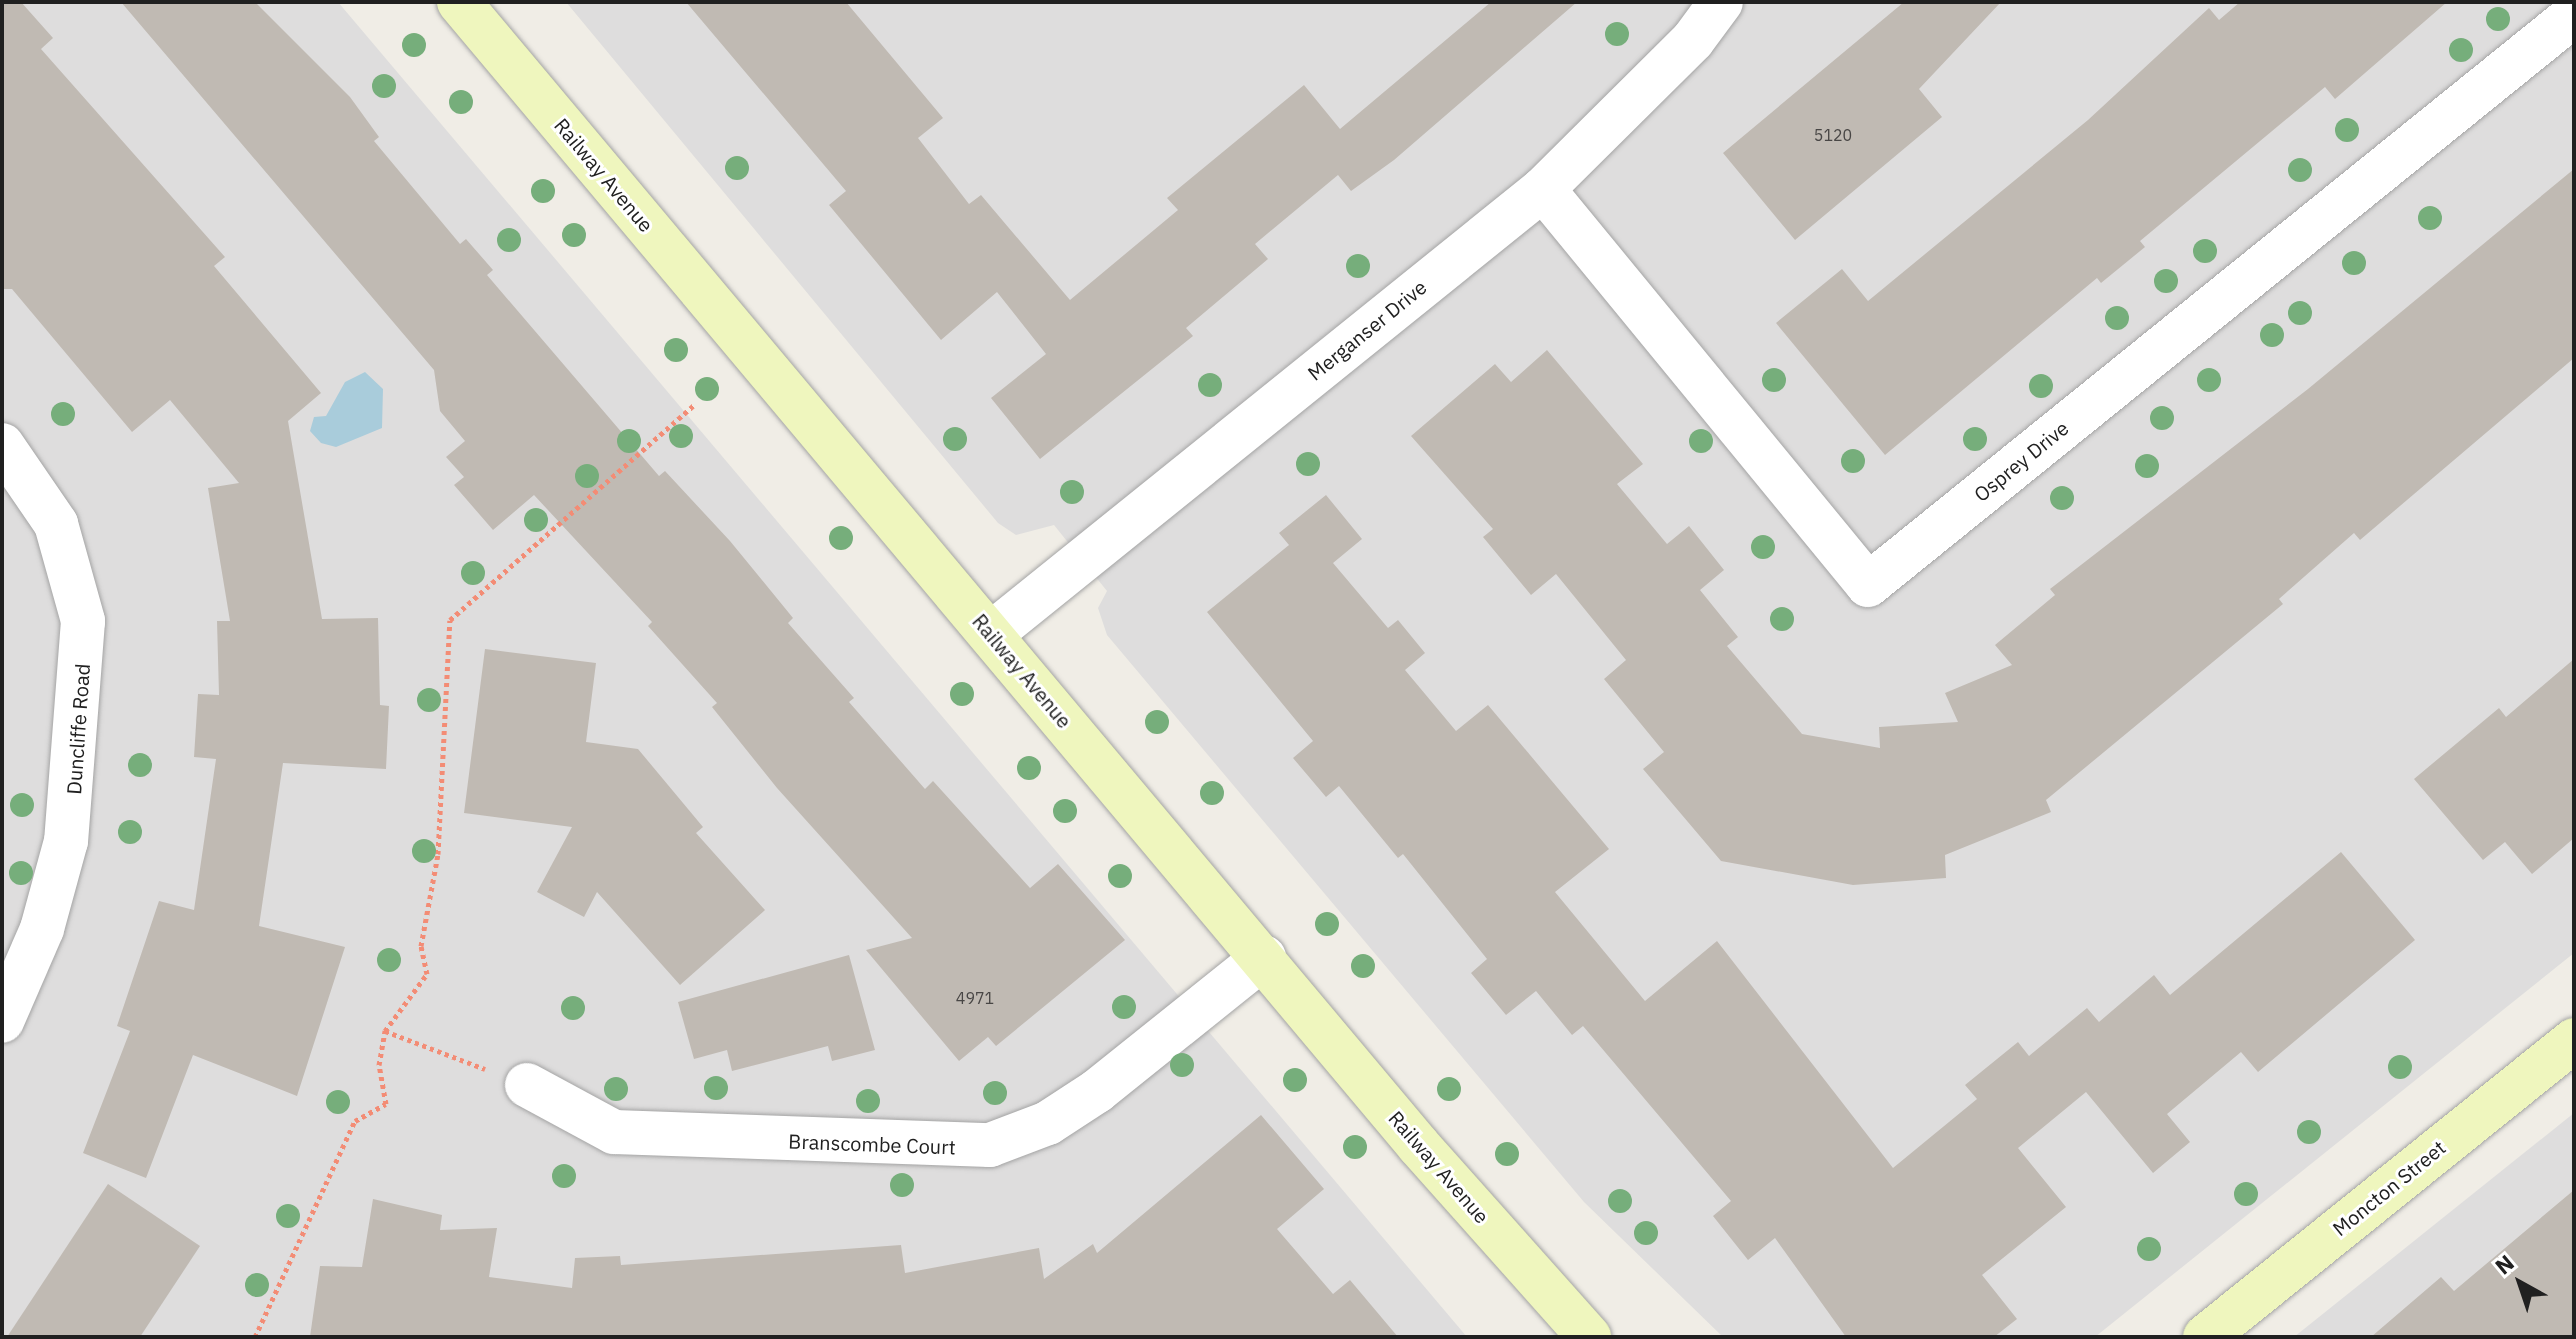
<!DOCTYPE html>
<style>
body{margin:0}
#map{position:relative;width:2576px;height:1339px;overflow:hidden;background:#f0ede6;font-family:"IBM Plex Sans",sans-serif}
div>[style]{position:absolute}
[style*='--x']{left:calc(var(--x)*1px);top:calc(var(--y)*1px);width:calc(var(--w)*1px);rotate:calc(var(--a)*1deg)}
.residential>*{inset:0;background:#dedddd}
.water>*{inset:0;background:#a9ccdb}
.building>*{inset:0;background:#c0bab3}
.path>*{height:5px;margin-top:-2.5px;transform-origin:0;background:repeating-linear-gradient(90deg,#f38c75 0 4px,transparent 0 8px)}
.roads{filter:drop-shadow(0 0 2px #a4a4a4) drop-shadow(0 0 2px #a4a4a4)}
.street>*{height:44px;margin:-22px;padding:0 22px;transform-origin:22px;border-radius:22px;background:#fff}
.secondary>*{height:44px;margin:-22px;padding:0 22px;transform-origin:22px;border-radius:22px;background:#eff6be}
.trees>*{width:24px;height:24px;margin:-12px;border-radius:50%;background:#76ae7b}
span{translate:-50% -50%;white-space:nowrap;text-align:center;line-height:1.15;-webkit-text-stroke:6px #fff;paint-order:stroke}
.number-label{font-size:16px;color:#484645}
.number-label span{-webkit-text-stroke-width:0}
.street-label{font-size:20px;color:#202020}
.frame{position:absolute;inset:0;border:4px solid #202020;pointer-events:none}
.north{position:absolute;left:2480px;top:1243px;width:80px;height:80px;-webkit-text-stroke:6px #fff;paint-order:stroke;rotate:320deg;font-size:22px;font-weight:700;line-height:32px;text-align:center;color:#202020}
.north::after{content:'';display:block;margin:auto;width:28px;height:36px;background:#202020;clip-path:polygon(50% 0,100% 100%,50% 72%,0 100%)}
</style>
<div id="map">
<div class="residential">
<div style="clip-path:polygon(2px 2px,338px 2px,1467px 1337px,2px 1337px)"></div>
<div style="clip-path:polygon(566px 2px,2574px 2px,2574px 953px,2095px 1337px,1723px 1337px,1584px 1202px,1107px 635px,1098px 608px,1107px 591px,1054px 525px,1016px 535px,998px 523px)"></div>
<div style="clip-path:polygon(2574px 1113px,2574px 1337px,2294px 1337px)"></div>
</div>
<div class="water">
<div style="clip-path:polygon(365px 372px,383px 389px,382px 428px,336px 447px,321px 443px,310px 431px,314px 417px,326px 416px,345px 382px)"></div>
</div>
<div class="building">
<div style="clip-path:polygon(2px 2px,21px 2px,53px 38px,41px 49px,225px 257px,214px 266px,321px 393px,288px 421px,322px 619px,378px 618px,380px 705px,389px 706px,386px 769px,283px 763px,259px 926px,345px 947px,297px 1096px,193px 1055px,146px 1178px,83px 1153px,130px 1031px,117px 1026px,159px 901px,194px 910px,216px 759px,194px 757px,198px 694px,219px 695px,217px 621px,230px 621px,208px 488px,239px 483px,170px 400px,132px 432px,12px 289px,2px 289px)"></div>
<div style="clip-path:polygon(121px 2px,255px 2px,350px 97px,379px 137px,374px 141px,460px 244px,466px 239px,493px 270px,487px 275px,659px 476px,665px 471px,730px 541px,793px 618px,788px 623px,854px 698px,849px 702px,925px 789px,933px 781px,1030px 888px,1058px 864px,1125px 940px,996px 1046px,988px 1037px,959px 1061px,866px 950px,912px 938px,777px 788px,712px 707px,717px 703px,648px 626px,652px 622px,534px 495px,493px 530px,454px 485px,464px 477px,446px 457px,465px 441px,440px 411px,434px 370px)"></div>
<div style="clip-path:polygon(686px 2px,846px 2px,943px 118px,918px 138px,969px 204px,981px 195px,1070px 300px,1178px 210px,1167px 198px,1304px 85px,1340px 129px,1491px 2px,1577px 2px,1394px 160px,1351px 191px,1338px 175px,1255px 244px,1268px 259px,1186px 328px,1193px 336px,1040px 459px,991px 398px,1046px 354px,997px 292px,941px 340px,829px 205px,846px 191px)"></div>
<div style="clip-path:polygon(1904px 2px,2001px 2px,1919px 89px,1942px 117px,1795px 240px,1723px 153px)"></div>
<div style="clip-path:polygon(2240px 2px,2447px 2px,2335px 99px,2325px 87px,2140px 241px,2145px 247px,2101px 283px,2097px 278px,1885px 455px,1776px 323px,1842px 269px,1868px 301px,2088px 120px,2209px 8px,2219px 20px)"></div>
<div style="clip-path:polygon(2574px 169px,2574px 358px,2360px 540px,2354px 533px,2279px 599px,2283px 604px,2046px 800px,2051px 812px,1945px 855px,1946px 878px,1853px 885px,1721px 861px,1643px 769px,1664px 752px,1604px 679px,1626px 660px,1556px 574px,1531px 595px,1483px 537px,1493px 529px,1411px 436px,1495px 364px,1511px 382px,1547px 350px,1643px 464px,1617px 484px,1667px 544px,1689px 526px,1724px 570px,1700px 590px,1738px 637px,1727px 646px,1802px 734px,1880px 748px,1879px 727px,1958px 722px,1945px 693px,2012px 665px,1995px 645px,2055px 595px,2050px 589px,2308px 389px)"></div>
<div style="clip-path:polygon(1326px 495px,1362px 539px,1333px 563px,1388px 628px,1398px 620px,1425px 653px,1405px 670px,1456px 731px,1488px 705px,1609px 849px,1555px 892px,1645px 1001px,1717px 941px,1893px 1168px,1977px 1099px,1965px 1085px,2018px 1042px,2029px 1056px,2087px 1008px,2099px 1022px,2154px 975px,2170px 995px,2341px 852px,2415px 940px,2258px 1072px,2241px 1052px,2167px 1114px,2190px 1142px,2153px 1173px,2086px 1092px,2018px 1148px,2066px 1207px,1982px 1275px,2017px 1319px,1994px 1337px,1846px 1337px,1775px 1238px,1748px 1260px,1713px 1216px,1731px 1201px,1583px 1026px,1572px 1035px,1536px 991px,1506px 1015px,1471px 973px,1487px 959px,1403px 854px,1398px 858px,1339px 786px,1326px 797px,1293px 758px,1313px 741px,1207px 612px,1289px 545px,1279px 533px)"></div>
<div style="clip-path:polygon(485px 649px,596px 663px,586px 742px,638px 749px,703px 827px,696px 833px,765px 910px,680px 985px,597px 892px,584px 917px,537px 892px,572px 827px,464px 813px)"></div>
<div style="clip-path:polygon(2574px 659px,2574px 838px,2532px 874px,2505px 842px,2483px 860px,2414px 779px,2499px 708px,2506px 717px)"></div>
<div style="clip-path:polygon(849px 955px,875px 1050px,832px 1061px,828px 1046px,732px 1071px,727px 1050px,694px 1059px,678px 1002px)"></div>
<div style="clip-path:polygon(1261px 1115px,1324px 1189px,1277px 1229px,1333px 1294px,1350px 1280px,1398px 1337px,310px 1337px,320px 1266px,362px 1267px,373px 1199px,442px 1215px,440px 1230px,497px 1228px,489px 1277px,572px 1288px,575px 1258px,620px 1256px,621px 1265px,901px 1245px,905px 1273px,1039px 1248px,1044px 1279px,1093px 1244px,1097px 1253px)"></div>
<div style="clip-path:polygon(108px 1184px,200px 1246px,140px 1337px,7px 1337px)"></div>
<div style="clip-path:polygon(2574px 1190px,2574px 1337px,2371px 1337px,2441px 1277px,2454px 1291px)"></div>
</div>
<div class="path">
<div style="--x:385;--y:1031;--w:107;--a:20.8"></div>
<div style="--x:255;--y:1337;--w:238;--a:-65.2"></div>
<div style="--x:355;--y:1121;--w:35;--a:-29"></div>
<div style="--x:386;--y:1104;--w:40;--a:-100"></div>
<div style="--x:379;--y:1065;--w:35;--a:-80"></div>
<div style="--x:385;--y:1031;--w:71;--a:-53.6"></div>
<div style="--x:427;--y:974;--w:29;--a:-102"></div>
<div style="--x:421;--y:946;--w:94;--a:-79.5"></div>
<div style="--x:438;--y:854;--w:234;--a:-87.1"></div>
<div style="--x:450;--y:620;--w:327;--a:-41.4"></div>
</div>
<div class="roads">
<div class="street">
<div style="--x:1543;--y:189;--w:512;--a:50.62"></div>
<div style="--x:1868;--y:585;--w:907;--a:-38.92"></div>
<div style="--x:2;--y:445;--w:96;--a:55.6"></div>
<div style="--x:56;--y:524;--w:101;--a:74.4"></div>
<div style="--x:83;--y:621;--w:221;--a:94.4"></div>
<div style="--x:66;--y:841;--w:91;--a:105.3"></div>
<div style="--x:42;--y:929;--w:100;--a:113.5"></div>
<div style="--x:991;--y:634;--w:709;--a:-38.87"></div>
<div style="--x:1543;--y:189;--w:211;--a:-44.8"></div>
<div style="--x:1693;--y:40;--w:47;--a:-53.6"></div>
<div style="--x:527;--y:1085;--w:99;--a:28.4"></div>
<div style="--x:614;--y:1132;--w:376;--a:2"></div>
<div style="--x:990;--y:1145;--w:62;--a:-20.8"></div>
<div style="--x:1048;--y:1123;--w:59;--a:-33.1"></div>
<div style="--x:1097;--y:1091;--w:214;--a:-38.7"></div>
</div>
<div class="secondary">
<div style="--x:459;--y:2;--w:1493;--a:50"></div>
<div style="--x:1419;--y:1146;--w:256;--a:48.3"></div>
<div style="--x:2205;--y:1337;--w:474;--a:-38.8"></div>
</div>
</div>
<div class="trees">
<div style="left:2498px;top:19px"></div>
<div style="left:1617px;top:34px"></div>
<div style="left:414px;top:45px"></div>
<div style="left:2461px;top:50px"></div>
<div style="left:384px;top:86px"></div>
<div style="left:461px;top:102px"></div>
<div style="left:2347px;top:130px"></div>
<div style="left:737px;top:168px"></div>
<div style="left:2300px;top:170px"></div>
<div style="left:543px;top:191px"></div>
<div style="left:2430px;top:218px"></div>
<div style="left:574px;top:235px"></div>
<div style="left:509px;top:240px"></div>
<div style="left:2205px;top:251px"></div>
<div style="left:2354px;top:263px"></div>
<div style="left:1358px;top:266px"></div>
<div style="left:2166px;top:281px"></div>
<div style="left:2300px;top:313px"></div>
<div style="left:2117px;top:318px"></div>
<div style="left:2272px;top:335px"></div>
<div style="left:676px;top:350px"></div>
<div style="left:1774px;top:380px"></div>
<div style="left:2209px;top:380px"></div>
<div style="left:1210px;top:385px"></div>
<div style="left:2041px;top:386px"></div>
<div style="left:707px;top:389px"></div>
<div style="left:63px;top:414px"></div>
<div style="left:2162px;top:418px"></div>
<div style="left:681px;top:436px"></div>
<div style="left:955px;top:439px"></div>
<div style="left:1975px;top:439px"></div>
<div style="left:629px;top:441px"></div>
<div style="left:1701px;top:441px"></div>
<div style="left:1853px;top:461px"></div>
<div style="left:1308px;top:464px"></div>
<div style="left:2147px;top:466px"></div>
<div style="left:587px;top:476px"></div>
<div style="left:1072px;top:492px"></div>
<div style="left:2062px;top:498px"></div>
<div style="left:536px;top:520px"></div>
<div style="left:841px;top:538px"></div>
<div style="left:1763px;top:547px"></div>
<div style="left:473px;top:573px"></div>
<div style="left:1782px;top:619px"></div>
<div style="left:962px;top:694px"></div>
<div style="left:429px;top:700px"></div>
<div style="left:1157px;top:722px"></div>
<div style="left:140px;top:765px"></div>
<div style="left:1029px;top:768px"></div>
<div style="left:1212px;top:793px"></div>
<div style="left:22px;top:805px"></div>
<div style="left:1065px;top:811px"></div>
<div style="left:130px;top:832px"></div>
<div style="left:424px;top:851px"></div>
<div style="left:21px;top:873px"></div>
<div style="left:1120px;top:876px"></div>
<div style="left:1327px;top:924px"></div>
<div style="left:389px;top:960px"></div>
<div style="left:1363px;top:966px"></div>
<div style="left:1124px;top:1007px"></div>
<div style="left:573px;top:1008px"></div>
<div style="left:1182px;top:1065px"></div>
<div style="left:2400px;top:1067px"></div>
<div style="left:1295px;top:1080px"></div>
<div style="left:716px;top:1088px"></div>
<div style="left:616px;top:1089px"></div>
<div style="left:1449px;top:1089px"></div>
<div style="left:995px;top:1093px"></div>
<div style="left:868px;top:1101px"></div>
<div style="left:338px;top:1102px"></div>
<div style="left:2309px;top:1132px"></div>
<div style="left:1355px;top:1147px"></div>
<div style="left:1507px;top:1154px"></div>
<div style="left:564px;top:1176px"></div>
<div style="left:902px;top:1185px"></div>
<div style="left:2246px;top:1194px"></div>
<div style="left:1620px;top:1201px"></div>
<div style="left:288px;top:1216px"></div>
<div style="left:1646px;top:1233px"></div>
<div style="left:2149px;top:1249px"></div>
<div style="left:257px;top:1285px"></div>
</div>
<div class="number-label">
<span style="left:1833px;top:135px">5120</span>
<span style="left:975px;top:998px">4971</span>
</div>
<div class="street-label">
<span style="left:604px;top:175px;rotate:50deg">Railway Avenue</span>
<span style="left:1367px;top:330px;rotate:-39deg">Merganser Drive</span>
<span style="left:2021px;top:461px;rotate:-39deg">Osprey Drive</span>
<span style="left:1022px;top:671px;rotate:50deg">Railway Avenue</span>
<span style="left:78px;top:729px;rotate:-86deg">Duncliffe Road</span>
<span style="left:872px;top:1144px;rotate:2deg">Branscombe Court</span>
<span style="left:1439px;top:1167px;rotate:49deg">Railway Avenue</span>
<span style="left:2389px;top:1188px;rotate:-39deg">Moncton Street</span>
</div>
<div class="frame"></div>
<div class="north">N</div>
</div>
